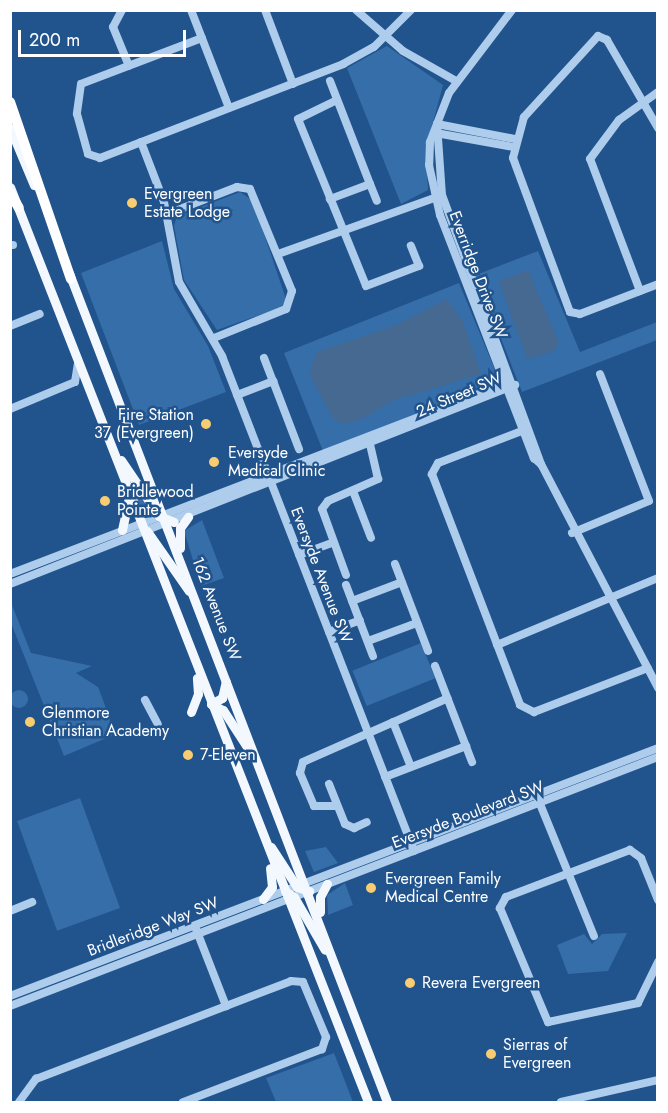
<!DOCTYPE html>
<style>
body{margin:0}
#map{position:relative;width:668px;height:1113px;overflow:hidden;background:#21538c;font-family:Jost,sans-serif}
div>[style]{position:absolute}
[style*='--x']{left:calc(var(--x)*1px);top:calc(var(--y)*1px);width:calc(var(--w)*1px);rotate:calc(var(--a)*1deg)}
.green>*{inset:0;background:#356ea9;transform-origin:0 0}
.round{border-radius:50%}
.water>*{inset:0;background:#456991}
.minor>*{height:8px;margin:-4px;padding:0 4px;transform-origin:4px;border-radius:4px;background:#aecceb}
.major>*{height:9px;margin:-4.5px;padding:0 4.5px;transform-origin:4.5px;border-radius:4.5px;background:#f3f8fe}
.highway>*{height:10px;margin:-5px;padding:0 5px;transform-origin:5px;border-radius:5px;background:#fff}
.dots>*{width:16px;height:16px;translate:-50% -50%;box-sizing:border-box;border:3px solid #21538c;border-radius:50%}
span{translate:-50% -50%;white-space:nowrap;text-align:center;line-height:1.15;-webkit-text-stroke:5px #21538c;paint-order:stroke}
.poi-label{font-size:16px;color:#fff}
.left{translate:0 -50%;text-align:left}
.right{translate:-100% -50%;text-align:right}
.street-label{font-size:16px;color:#fff}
.frame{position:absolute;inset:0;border:12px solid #fff;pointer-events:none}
.scale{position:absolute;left:18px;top:30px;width:168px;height:27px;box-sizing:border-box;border:3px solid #fff;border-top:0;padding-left:8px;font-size:18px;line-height:21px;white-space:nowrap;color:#fff;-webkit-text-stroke:4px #21538c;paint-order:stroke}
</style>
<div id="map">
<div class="green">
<div style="clip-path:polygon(387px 46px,443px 85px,426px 149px,428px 190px,401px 204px,347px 68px)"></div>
<div style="clip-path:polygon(240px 192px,253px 201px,288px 305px,217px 330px,184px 280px,174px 226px,177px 216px)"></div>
<div style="clip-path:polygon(162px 241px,174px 289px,208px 346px,226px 392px,139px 425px,81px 273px)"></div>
<div style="clip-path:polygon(538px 251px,580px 352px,657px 322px,657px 340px,522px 392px,476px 275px)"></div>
<div style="clip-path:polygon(459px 283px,498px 377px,496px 383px,323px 451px,284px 353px)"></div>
<div style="clip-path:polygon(128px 477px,150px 511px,142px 514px)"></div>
<div style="clip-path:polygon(202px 520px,224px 578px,201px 586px,184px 531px)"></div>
<div style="clip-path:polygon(10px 600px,31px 653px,92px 666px,76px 673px,98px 687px,116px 734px,64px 756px,11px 623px)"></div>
<div style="left:421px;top:643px;width:38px;height:74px;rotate:68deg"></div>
<div class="round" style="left:10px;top:690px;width:18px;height:18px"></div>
<div style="left:80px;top:798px;width:117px;height:67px;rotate:70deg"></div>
<div style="clip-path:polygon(326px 847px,338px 863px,314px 872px,305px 851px)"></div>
<div style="clip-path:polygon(345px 883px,353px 905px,328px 915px,327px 895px)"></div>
<div style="clip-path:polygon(627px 933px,608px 971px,568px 974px,557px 945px,584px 934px,592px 944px,602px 934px)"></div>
<div style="clip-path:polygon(334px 1053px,353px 1102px,276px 1102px,266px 1078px)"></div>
</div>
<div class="water">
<div style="clip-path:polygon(528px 270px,559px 343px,554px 351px,527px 359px,499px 281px)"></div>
<div style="clip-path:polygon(447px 299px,463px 322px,481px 374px,394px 400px,364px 418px,344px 424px,333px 419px,309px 373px,317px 352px,396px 325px)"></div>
</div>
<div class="minor">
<div style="--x:122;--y:10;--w:19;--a:118"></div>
<div style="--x:113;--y:27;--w:42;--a:67.7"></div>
<div style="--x:191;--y:10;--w:105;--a:68.8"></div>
<div style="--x:265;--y:10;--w:79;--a:69.3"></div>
<div style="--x:356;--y:10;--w:62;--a:41.1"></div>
<div style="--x:403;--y:51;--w:61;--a:29.5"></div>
<div style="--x:512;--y:10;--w:104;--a:127.2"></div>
<div style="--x:449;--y:93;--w:53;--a:111.2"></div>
<div style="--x:430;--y:142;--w:23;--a:92"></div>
<div style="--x:429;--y:165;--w:51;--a:77.6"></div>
<div style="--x:440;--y:215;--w:261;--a:68.9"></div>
<div style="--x:534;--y:458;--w:9;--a:41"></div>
<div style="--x:202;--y:38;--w:129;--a:159.2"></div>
<div style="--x:81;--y:84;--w:30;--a:98"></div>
<div style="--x:77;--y:114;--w:41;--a:74.6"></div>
<div style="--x:88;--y:154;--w:13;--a:18"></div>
<div style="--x:100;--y:158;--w:261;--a:-21.1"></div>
<div style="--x:343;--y:64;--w:35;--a:-29"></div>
<div style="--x:374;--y:47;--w:52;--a:-45"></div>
<div style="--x:330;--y:81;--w:110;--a:68.8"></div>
<div style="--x:370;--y:184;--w:43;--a:159.4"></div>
<div style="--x:337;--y:100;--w:43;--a:154"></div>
<div style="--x:298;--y:119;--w:180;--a:67.8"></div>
<div style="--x:366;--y:286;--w:57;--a:-20.7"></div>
<div style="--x:419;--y:266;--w:22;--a:-112"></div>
<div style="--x:437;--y:124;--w:71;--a:86"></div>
<div style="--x:442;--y:195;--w:287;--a:69.8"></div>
<div style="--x:541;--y:464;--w:253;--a:62.4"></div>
<div style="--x:437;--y:124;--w:79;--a:10.9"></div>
<div style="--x:658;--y:128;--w:102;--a:-120.1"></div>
<div style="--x:607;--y:40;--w:10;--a:-156"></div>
<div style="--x:598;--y:36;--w:110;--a:132.4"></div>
<div style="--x:524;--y:117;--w:42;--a:105"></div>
<div style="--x:513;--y:158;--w:164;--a:69.7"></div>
<div style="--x:570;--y:312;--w:10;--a:11"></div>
<div style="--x:580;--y:314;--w:84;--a:-21"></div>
<div style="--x:436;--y:133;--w:79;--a:10.2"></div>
<div style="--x:141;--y:142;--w:64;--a:69"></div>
<div style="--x:164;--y:202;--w:81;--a:79.4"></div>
<div style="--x:179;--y:282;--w:86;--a:59.8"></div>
<div style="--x:222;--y:356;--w:531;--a:68.8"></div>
<div style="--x:370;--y:184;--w:18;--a:68"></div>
<div style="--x:167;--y:214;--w:75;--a:-21.1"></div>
<div style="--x:237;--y:187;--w:13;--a:9"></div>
<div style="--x:250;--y:189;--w:110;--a:67.6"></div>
<div style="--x:292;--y:291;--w:19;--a:108"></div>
<div style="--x:286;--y:309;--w:78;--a:158.1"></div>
<div style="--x:10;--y:245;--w:3;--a:0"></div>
<div style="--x:278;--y:254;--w:169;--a:-19.7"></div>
<div style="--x:640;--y:291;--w:141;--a:-110.7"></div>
<div style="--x:590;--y:159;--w:49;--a:-53.4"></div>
<div style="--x:619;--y:120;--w:48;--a:-35.7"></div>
<div style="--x:10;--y:326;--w:32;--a:-22"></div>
<div style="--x:264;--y:358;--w:25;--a:69"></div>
<div style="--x:237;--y:395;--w:39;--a:-21"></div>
<div style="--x:273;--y:381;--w:73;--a:69.1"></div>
<div style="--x:10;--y:409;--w:70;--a:-22.6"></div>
<div style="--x:75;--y:382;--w:18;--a:-81"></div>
<div style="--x:527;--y:429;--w:95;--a:159.1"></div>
<div style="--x:438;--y:463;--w:13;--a:119"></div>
<div style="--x:432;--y:474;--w:247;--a:69.1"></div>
<div style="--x:520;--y:705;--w:16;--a:27"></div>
<div style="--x:534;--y:712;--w:122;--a:-21.1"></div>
<div style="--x:353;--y:491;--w:50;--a:69"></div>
<div style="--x:572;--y:533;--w:83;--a:-22.6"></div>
<div style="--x:649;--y:501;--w:136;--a:-111.1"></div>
<div style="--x:299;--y:555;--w:37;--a:-20"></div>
<div style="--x:395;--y:564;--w:93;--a:69.2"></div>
<div style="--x:10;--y:574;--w:530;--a:-21"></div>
<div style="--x:505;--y:384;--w:10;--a:6"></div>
<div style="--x:346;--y:575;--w:70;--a:-110"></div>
<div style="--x:322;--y:509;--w:10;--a:-53"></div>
<div style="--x:328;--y:501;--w:55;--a:-23.7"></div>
<div style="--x:378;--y:479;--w:35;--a:-103"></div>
<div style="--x:10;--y:584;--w:543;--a:-21.51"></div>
<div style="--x:346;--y:585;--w:76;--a:69.2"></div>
<div style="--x:352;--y:601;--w:53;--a:-20.8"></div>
<div style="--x:329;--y:632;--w:33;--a:-21"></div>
<div style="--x:368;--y:641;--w:52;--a:-20.2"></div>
<div style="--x:497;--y:645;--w:174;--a:-22.6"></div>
<div style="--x:435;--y:666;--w:103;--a:68.9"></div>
<div style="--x:145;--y:700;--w:27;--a:62"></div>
<div style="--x:393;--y:722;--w:48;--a:68.2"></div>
<div style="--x:385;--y:777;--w:87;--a:-20.9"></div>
<div style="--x:329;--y:784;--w:43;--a:68.2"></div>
<div style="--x:345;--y:824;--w:10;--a:24"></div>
<div style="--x:354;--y:828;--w:14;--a:-25"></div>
<div style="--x:538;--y:799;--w:148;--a:67.8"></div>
<div style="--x:337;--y:806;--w:23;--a:180"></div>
<div style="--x:314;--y:806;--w:36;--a:-113"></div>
<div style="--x:300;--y:773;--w:11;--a:-75"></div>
<div style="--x:303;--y:762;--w:158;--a:-23.8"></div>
<div style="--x:658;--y:900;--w:45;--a:-112"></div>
<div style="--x:641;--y:858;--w:14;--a:-144"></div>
<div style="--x:630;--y:850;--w:133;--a:159.2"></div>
<div style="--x:506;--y:897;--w:13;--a:119"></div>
<div style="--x:500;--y:908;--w:124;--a:67.2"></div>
<div style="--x:548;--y:1022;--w:92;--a:-11.9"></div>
<div style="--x:638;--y:1003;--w:46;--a:-64"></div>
<div style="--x:10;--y:911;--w:24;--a:-22"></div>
<div style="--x:196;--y:929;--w:83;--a:68.7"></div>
<div style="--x:10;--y:996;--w:694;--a:-20.94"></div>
<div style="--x:10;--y:1006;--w:694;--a:-21.02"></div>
<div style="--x:19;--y:1102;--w:29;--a:-54"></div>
<div style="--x:36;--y:1079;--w:273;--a:-21"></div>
<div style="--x:291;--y:981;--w:12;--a:5"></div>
<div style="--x:303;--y:982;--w:60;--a:67.3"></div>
<div style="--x:326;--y:1037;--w:13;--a:108"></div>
<div style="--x:322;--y:1049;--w:149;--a:159.1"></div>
<div style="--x:561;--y:1102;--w:99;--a:-12.8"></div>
</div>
<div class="major">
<div style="--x:10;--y:128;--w:62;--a:67.2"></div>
<div style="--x:10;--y:187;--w:983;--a:68.63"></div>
<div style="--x:69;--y:273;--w:888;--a:69.01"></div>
<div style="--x:121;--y:460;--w:68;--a:55.8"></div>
<div style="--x:159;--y:516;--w:16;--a:22"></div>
<div style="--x:122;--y:530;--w:30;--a:-78"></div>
<div style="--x:147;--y:531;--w:73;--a:55"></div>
<div style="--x:180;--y:548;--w:20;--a:-90"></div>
<div style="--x:180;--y:528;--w:14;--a:-54"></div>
<div style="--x:211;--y:704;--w:13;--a:27"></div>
<div style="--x:223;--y:710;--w:51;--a:56.9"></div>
<div style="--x:211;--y:704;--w:13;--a:-29"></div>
<div style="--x:222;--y:698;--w:17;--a:-77"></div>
<div style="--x:191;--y:712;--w:19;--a:-69"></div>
<div style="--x:198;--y:694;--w:16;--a:-94"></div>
<div style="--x:271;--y:847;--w:48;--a:57"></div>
<div style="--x:297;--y:887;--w:13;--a:18"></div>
<div style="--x:285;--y:891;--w:11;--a:34"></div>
<div style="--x:294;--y:897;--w:61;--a:59.7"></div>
<div style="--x:263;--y:899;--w:15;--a:-53"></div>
<div style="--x:272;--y:887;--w:19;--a:-96"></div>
<div style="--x:320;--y:912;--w:15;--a:-90"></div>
<div style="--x:320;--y:897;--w:15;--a:-62"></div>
</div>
<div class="highway">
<div style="--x:10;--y:102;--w:187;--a:71"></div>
<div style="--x:10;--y:193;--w:17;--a:59"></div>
</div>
<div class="dots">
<div style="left:132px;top:203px;background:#f8cc70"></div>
<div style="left:206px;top:424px;background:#f8cc70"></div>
<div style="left:214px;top:462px;background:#f8cc70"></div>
<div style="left:105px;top:501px;background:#f8cc70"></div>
<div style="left:30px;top:722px;background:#f8cc70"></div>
<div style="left:188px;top:755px;background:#f8cc70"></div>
<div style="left:371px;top:888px;background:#f8cc70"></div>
<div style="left:410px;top:983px;background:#f8cc70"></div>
<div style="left:491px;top:1054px;background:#f8cc70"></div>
</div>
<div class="poi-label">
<span class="left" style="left:144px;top:203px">Evergreen<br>Estate Lodge</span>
<span class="right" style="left:194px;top:424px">Fire Station<br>37 (Evergreen)</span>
<span class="left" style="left:228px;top:462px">Eversyde<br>Medical Clinic</span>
<span class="left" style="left:117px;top:501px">Bridlewood<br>Pointe</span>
<span class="left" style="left:42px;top:722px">Glenmore<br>Christian Academy</span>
<span class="left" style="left:200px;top:755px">7-Eleven</span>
<span class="left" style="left:385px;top:888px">Evergreen Family<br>Medical Centre</span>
<span class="left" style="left:422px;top:983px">Revera Evergreen</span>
<span class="left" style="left:503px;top:1054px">Sierras of<br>Evergreen</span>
</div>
<div class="street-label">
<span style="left:478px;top:275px;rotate:69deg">Everridge Drive SW</span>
<span style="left:459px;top:395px;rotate:-23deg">24 Street SW</span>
<span style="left:321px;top:575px;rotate:69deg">Eversyde Avenue SW</span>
<span style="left:216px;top:609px;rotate:69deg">162 Avenue SW</span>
<span style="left:468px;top:815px;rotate:-21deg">Eversyde Boulevard SW</span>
<span style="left:153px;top:927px;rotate:-21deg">Bridleridge Way SW</span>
</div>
<div class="frame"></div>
<div class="scale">200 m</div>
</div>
